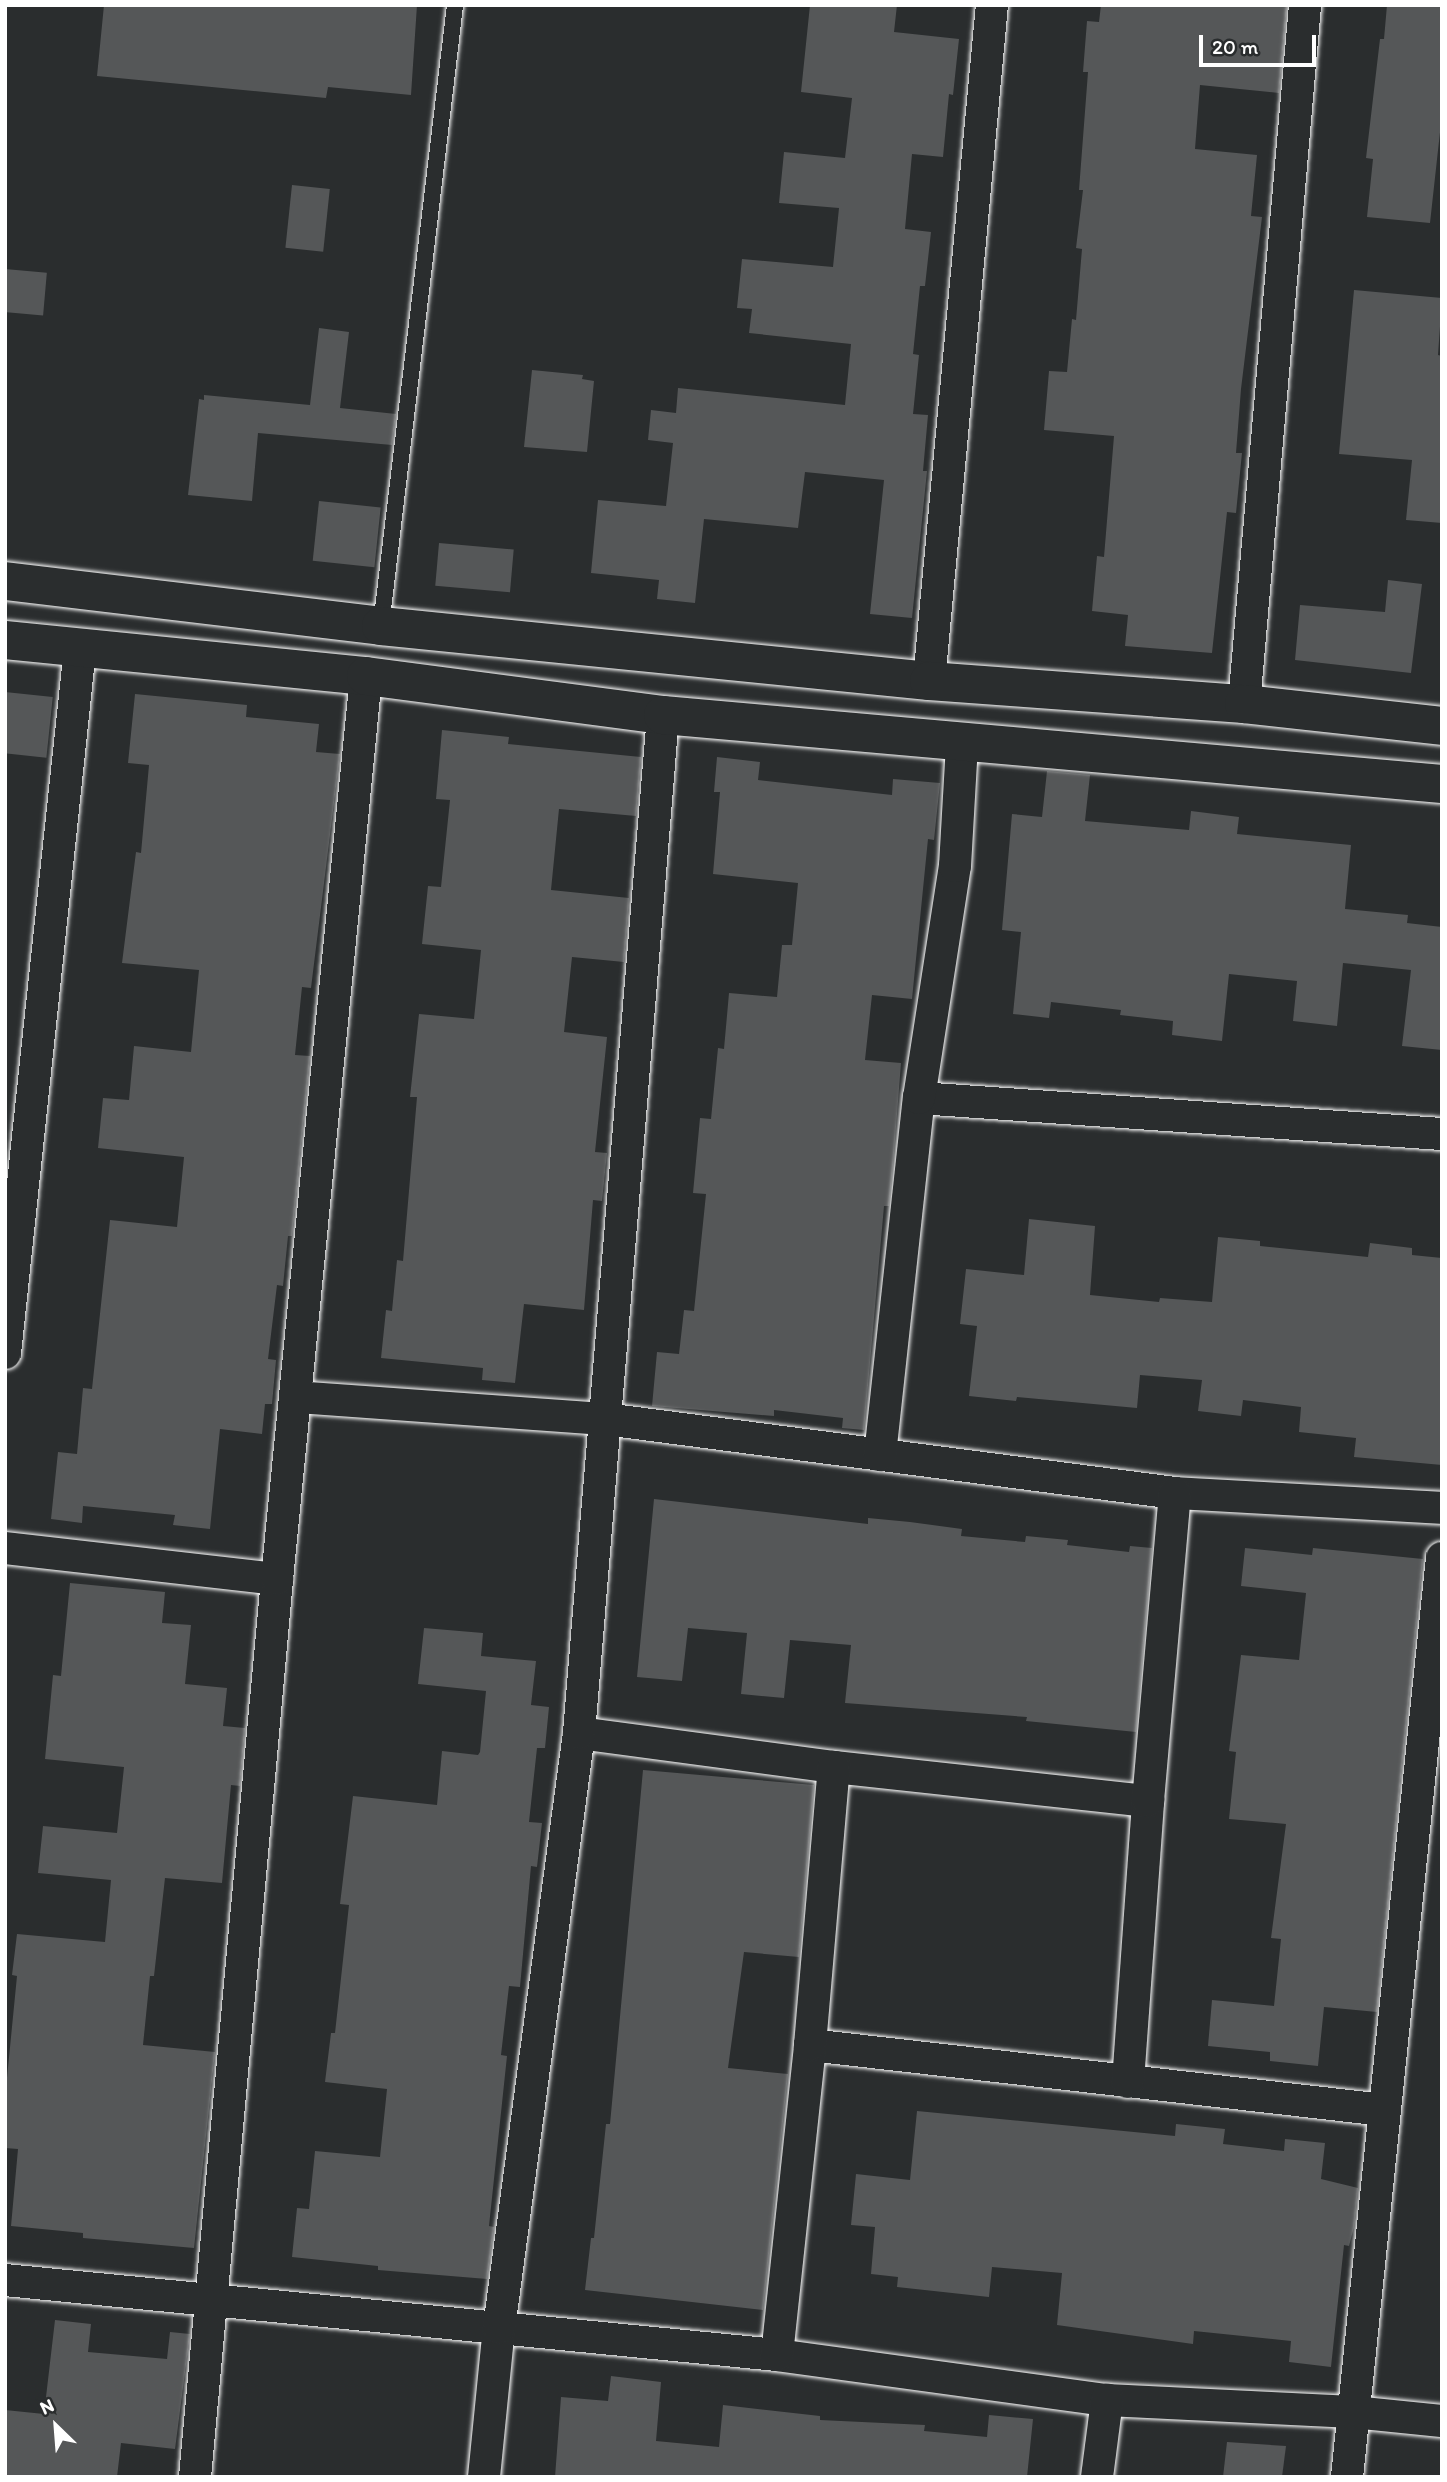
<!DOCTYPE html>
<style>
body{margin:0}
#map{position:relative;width:1447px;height:2482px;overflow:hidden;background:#2a2d2e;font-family:Itim,sans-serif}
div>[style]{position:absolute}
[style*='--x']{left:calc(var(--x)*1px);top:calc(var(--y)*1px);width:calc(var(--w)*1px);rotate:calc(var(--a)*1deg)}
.building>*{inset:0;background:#555758;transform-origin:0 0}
.roads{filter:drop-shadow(0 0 2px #fff) drop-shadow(0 0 2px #fff)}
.service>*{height:16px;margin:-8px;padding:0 8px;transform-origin:8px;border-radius:8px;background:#2a2d2e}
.minor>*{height:32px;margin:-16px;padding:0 16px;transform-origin:16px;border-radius:16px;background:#2a2d2e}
.tertiary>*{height:38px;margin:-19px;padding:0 19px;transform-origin:19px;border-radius:19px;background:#2a2d2e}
span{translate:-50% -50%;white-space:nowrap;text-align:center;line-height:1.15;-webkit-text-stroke:5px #2a2d2e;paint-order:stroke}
.frame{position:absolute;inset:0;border:7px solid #fff;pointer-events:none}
.north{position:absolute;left:21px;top:2391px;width:70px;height:70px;-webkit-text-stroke:5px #2a2d2e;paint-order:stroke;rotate:335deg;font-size:19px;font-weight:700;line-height:28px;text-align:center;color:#fff}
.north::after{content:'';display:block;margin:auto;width:24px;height:32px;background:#fff;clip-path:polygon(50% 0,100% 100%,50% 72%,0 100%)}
.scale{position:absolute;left:1199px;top:35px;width:117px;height:32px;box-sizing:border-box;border:4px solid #fff;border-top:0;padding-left:9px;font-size:21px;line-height:24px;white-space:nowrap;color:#fff;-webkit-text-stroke:5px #2a2d2e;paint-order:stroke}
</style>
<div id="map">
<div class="building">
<div style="clip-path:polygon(104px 5px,417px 5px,411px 95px,328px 87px,326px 98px,97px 76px)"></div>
<div style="clip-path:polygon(810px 5px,897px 5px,894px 32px,959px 39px,953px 95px,949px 94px,943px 157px,912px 154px,905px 229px,931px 232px,925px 286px,920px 286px,913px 354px,919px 355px,913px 414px,928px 415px,923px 471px,927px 471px,912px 618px,870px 614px,884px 480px,805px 472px,798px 528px,704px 519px,695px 603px,657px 599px,659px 580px,591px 573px,598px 500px,666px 506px,673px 443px,648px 440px,651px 410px,676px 413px,678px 388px,845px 405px,851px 344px,749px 333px,752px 309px,737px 308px,742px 259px,833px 267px,839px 208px,779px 203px,784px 152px,845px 158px,852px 98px,801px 92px)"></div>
<div style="clip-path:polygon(1101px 5px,1287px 5px,1279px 93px,1200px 85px,1195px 149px,1257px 155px,1251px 216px,1262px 217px,1241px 389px,1236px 453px,1242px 453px,1236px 513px,1227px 512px,1212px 653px,1125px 646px,1128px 615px,1092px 611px,1097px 556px,1104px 557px,1114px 436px,1044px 430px,1049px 371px,1067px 372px,1072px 319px,1076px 320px,1082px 249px,1076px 248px,1083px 190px,1079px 190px,1088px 72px,1083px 72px,1087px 21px,1099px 22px)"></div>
<div style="clip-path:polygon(1387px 5px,1442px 5px,1442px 114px,1430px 223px,1367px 217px,1373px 159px,1366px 158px,1380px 39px,1384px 39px)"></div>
<div style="left:292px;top:185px;width:38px;height:63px;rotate:6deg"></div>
<div style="left:5px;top:269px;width:42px;height:43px;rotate:5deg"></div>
<div style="clip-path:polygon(1354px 290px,1442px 298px,1438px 355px,1442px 356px,1442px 523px,1406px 520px,1412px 460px,1339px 454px)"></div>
<div style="clip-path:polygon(319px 328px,349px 332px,340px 408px,396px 414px,392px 445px,258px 433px,252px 501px,188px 495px,199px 399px,204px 400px,204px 395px,310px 405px)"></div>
<div style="clip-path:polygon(532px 370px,583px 375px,582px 379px,594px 381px,587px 452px,524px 447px)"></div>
<div style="left:319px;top:501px;width:62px;height:60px;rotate:6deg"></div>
<div style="left:439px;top:543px;width:75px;height:43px;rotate:5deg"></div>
<div style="clip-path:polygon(1388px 580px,1422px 584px,1411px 673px,1295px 660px,1300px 605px,1385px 612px)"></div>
<div style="left:5px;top:692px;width:48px;height:61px;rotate:6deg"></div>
<div style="clip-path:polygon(135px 694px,247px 705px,246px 717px,319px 724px,316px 752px,340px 754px,311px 988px,302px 987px,295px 1055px,310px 1056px,292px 1236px,288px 1236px,283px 1286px,277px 1285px,268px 1359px,276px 1360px,272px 1404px,265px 1404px,262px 1434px,220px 1429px,210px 1529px,173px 1525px,175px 1515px,83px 1506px,82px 1523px,51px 1519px,58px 1452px,77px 1454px,83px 1388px,92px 1389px,110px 1220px,177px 1227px,184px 1157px,98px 1148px,103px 1098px,129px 1100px,134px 1046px,191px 1052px,199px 970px,122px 963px,136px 852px,141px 853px,149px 765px,128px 763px)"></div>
<div style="clip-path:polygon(442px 730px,509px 737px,508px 744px,641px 757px,636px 816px,559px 809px,551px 890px,629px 898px,624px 962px,572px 957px,564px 1032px,607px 1037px,595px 1152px,607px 1153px,602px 1201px,593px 1200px,584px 1310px,524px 1304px,515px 1383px,482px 1380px,483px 1368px,381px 1358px,386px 1310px,392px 1311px,397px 1260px,403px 1261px,417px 1097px,410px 1097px,419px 1014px,474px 1019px,481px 950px,422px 944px,428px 886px,441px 887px,450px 800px,436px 799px)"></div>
<div style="clip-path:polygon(717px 757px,760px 762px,758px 780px,892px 795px,893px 779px,940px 783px,934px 840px,928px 839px,912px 999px,872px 995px,865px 1060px,901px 1063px,893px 1165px,889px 1206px,884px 1206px,864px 1430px,842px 1428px,843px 1418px,774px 1410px,774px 1416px,652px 1406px,657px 1352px,679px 1354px,684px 1310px,694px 1311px,706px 1194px,693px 1193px,700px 1118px,711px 1119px,718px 1048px,724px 1049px,729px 993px,777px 997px,782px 945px,792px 945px,798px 883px,713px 874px,720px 792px,714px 792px)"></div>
<div style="clip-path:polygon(1047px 771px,1090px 775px,1085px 821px,1189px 830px,1191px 811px,1239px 817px,1237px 834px,1351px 845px,1345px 909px,1408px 915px,1407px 923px,1442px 927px,1442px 1050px,1402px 1046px,1411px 970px,1343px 963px,1337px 1026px,1293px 1021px,1297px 981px,1229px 974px,1222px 1041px,1172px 1035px,1173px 1021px,1120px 1015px,1121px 1010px,1051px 1002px,1049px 1018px,1013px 1014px,1021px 932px,1002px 930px,1012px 814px,1042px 817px)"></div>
<div style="clip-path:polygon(1029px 1219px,1095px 1226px,1090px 1295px,1159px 1302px,1160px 1298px,1212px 1302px,1218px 1237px,1260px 1241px,1260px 1246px,1368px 1257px,1370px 1243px,1412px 1248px,1412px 1255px,1442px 1258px,1442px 1465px,1354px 1457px,1356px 1438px,1299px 1432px,1301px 1407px,1243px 1400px,1241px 1416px,1198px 1411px,1202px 1380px,1140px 1375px,1137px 1408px,1017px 1397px,1016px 1401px,969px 1396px,977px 1326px,960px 1324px,966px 1269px,1024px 1275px)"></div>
<div style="clip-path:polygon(654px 1499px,868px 1524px,868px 1518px,910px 1522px,962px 1529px,961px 1536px,1025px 1542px,1026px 1536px,1068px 1540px,1067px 1545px,1129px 1552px,1130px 1546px,1152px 1548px,1136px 1732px,1026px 1721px,1027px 1717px,845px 1703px,851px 1645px,790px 1640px,784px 1698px,741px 1694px,747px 1633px,688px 1628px,682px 1681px,637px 1677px)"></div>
<div style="clip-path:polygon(1245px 1548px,1312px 1555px,1313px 1548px,1423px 1559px,1377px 2012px,1324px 2007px,1318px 2066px,1270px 2061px,1270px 2052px,1208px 2046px,1212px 2000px,1274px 2006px,1281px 1939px,1271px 1938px,1286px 1824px,1229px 1819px,1236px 1752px,1229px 1751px,1241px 1655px,1299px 1660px,1306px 1593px,1241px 1586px)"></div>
<div style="clip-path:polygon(70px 1583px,165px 1592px,162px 1623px,191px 1625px,185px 1684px,227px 1688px,223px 1726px,245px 1728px,240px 1786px,231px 1785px,222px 1883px,165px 1878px,154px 1976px,150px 1976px,143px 2045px,215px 2052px,194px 2248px,83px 2238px,83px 2233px,11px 2226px,18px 2149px,5px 2148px,5px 2098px,17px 1976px,12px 1975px,17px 1934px,105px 1942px,111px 1880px,38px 1873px,43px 1826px,117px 1833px,124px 1767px,45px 1759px,53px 1675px,61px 1676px)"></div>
<div style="clip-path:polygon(424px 1628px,483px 1633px,481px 1656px,536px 1661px,531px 1705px,549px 1707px,545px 1748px,537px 1748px,529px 1822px,542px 1823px,537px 1867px,531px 1866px,520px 1987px,509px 1986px,501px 2055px,507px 2056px,489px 2226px,494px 2227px,487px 2279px,378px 2270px,378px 2266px,292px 2257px,297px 2208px,309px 2209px,315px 2151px,380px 2157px,387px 2089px,325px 2082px,331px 2033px,335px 2033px,349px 1905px,340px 1904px,353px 1796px,437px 1805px,442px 1751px,478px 1755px,480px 1752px,486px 1691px,418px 1684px)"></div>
<div style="clip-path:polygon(643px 1770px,814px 1785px,799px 1957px,744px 1952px,728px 2068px,788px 2074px,763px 2310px,585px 2290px,591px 2238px,594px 2238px,606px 2124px,610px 2124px)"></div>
<div style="clip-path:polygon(917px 2111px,1175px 2136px,1176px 2124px,1225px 2129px,1223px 2144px,1284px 2151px,1285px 2139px,1325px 2143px,1321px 2179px,1358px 2188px,1354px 2227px,1349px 2246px,1344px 2245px,1331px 2367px,1289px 2362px,1291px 2341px,1194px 2331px,1193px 2344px,1057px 2325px,1062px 2273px,992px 2267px,989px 2297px,897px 2287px,898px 2277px,871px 2274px,875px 2227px,851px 2225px,856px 2174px,910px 2180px)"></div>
<div style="clip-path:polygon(55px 2320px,91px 2324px,88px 2352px,167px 2359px,170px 2332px,190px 2334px,175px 2449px,121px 2443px,117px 2477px,5px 2477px,5px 2410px,44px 2414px)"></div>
<div style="clip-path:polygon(611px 2376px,661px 2382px,656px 2441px,719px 2447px,723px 2405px,820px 2416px,820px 2420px,925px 2425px,924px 2431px,987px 2437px,989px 2415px,1033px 2419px,1027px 2477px,555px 2477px,561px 2397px,608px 2401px)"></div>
<div style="clip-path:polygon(1227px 2442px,1286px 2446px,1282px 2477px,1223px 2477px)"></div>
</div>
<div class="roads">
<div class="service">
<div style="--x:381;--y:626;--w:625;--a:-83.2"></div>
</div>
<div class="minor">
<div style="--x:929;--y:681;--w:679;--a:-84.68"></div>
<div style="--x:1244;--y:704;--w:702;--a:-85.01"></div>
<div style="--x:919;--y:1098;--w:524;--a:3.94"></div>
<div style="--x:5;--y:1353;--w:708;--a:-83.92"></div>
<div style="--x:296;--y:1397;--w:310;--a:4.1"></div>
<div style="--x:605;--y:1419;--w:575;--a:7.4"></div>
<div style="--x:1175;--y:1493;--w:267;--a:3.2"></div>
<div style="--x:880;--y:1455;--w:359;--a:-83.8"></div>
<div style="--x:919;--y:1098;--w:235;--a:-81.2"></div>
<div style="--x:955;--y:866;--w:123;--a:-86.7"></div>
<div style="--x:5;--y:1548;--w:274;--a:6.5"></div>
<div style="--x:579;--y:1733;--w:257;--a:7.6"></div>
<div style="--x:834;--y:1767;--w:316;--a:6.2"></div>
<div style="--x:810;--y:2045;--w:578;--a:6.46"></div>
<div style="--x:1128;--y:2082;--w:282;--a:-85.9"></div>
<div style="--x:1148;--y:1801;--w:309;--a:-85"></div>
<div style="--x:5;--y:2280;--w:776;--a:5.55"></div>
<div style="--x:777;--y:2355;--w:333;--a:7.8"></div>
<div style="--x:1107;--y:2400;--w:246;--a:2.8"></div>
<div style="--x:1353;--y:2412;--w:89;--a:5.8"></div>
<div style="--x:777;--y:2355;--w:312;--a:-83.9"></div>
<div style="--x:810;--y:2045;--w:279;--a:-85.1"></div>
<div style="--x:195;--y:2477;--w:902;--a:-84.78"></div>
<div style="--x:277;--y:1579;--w:907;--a:-84.37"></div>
<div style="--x:484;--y:2477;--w:150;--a:-84.3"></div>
<div style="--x:499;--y:2328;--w:600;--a:-82.34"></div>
<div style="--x:579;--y:1733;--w:1021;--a:-85.28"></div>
<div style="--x:1097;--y:2477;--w:78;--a:-82.6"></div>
<div style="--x:1347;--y:2477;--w:924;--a:-84.1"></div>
</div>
<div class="tertiary">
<div style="--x:5;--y:581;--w:379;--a:6.8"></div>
<div style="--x:381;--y:626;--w:551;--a:5.73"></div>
<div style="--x:929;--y:681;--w:316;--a:4.2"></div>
<div style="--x:1244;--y:704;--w:199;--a:6.3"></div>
<div style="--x:5;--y:640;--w:363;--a:5.7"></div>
<div style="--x:366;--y:676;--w:300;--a:7.5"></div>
<div style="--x:663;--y:715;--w:782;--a:5.06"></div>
</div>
</div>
<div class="frame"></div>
<div class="north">N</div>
<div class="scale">20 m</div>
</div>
